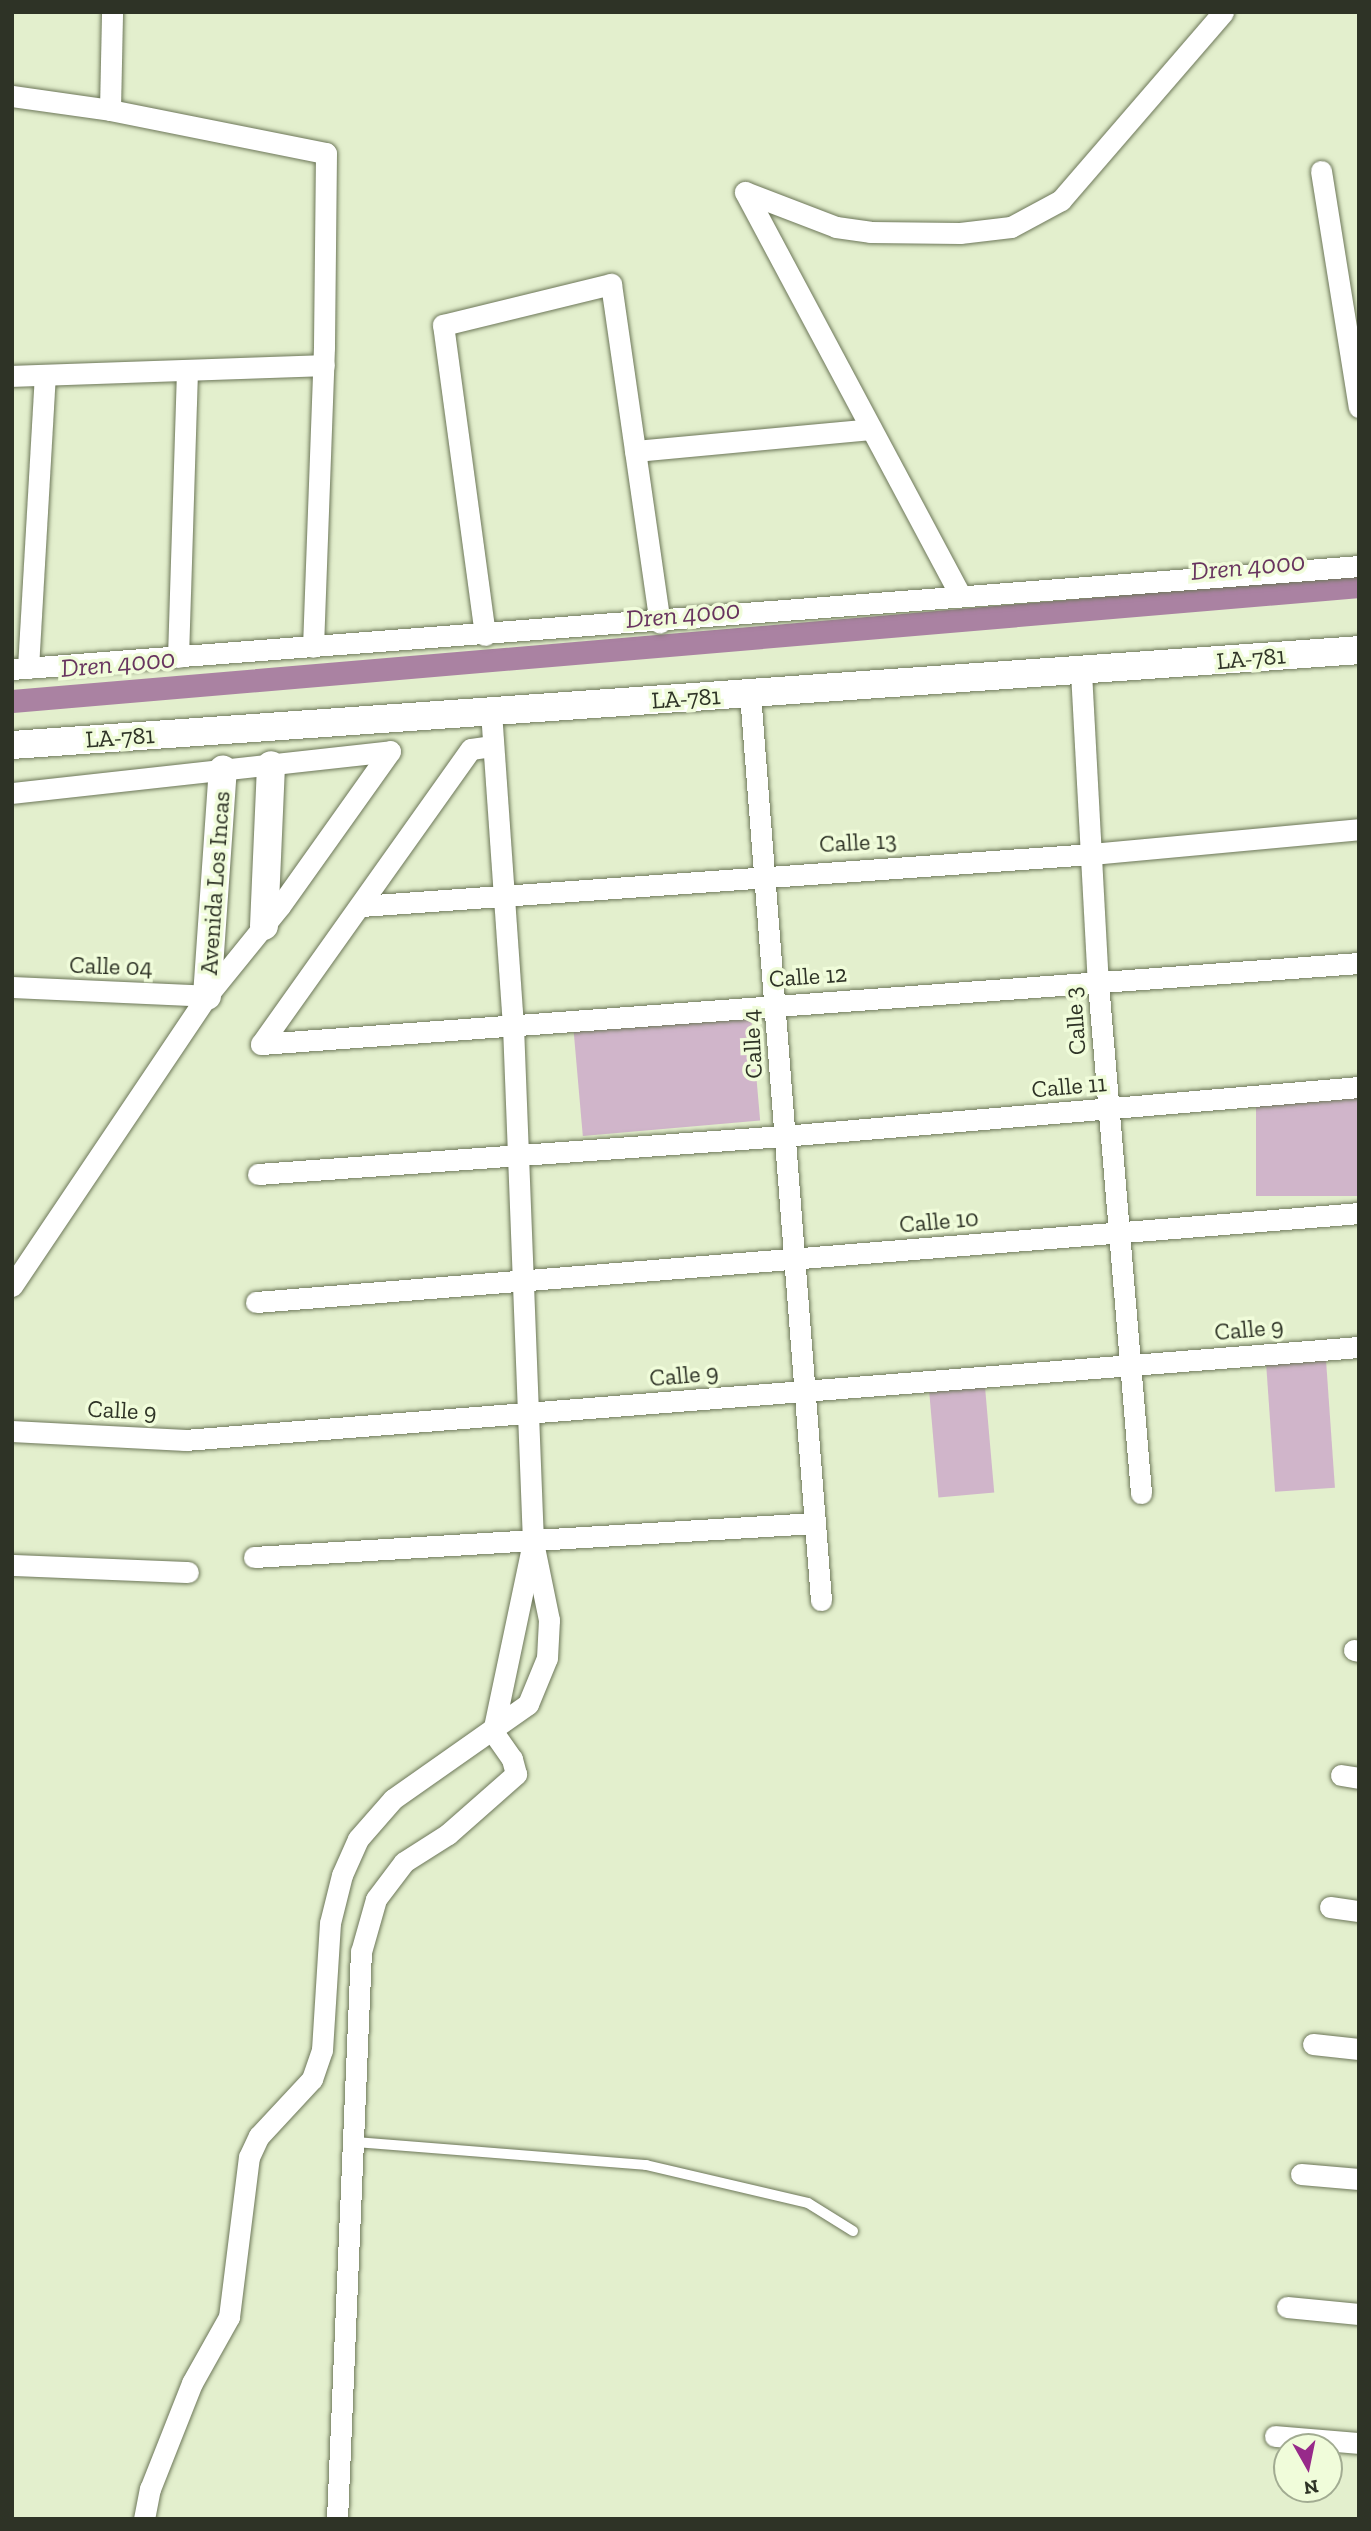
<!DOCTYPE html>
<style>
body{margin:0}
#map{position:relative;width:1371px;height:2531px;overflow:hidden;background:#e3efcd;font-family:"Zilla Slab",serif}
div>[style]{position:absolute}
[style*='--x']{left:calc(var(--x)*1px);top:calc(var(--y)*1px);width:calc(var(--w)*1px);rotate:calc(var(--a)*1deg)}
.green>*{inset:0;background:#d0b5ca;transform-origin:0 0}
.canal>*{height:23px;margin:-11.5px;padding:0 11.5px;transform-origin:11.5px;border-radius:11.5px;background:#aa82a2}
.roads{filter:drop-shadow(0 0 2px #6d7759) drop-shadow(0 0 2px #6d7759)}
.lane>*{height:10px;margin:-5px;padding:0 5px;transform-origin:5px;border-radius:5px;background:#fff}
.street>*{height:21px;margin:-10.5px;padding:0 10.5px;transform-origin:10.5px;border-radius:10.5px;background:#fff}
.secondary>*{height:28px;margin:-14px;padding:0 14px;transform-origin:14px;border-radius:14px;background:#fff}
span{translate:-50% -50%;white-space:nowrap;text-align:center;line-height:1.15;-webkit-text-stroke:7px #f0fcda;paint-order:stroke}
.street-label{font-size:24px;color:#2e3326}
.water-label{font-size:26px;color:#68345f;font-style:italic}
.frame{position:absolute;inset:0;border:14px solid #2e3326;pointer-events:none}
.north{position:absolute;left:1273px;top:2433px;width:70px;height:70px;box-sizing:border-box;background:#f0fcda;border:2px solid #a2ac92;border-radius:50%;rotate:171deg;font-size:19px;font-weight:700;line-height:28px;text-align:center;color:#2e3326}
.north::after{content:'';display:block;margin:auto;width:24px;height:32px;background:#972a8a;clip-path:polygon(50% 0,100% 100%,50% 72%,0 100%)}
</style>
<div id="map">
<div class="green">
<div style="left:751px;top:1016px;width:105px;height:178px;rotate:85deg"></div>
<div style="left:1359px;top:1098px;width:98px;height:103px;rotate:90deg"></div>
<div style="left:1326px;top:1360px;width:128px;height:60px;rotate:86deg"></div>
<div style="left:985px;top:1387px;width:106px;height:56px;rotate:85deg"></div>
</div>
<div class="canal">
<div style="--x:12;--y:701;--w:1352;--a:-4.88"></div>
</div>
<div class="roads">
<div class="lane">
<div style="--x:354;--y:2142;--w:293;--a:4.5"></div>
<div style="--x:646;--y:2165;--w:166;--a:13.2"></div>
<div style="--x:808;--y:2203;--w:53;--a:31.9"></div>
</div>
<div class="street">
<div style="--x:12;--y:96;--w:99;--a:8.1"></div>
<div style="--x:110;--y:110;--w:220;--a:11.3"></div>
<div style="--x:326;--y:153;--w:194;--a:90.6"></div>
<div style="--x:324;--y:347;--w:300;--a:92.1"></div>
<div style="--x:110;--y:110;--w:98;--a:-88.8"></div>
<div style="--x:1321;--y:171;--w:239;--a:80.9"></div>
<div style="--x:745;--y:192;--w:97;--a:21"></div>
<div style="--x:836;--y:227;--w:34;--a:8"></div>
<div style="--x:870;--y:232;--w:90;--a:0.6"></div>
<div style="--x:960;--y:233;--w:51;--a:-6.7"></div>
<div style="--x:1011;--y:227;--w:57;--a:-28.4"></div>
<div style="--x:1061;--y:200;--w:248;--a:-49.2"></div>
<div style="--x:745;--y:192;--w:456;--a:61.9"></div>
<div style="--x:12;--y:376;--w:312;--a:-2"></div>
<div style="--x:635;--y:451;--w:237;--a:-5.3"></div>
<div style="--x:485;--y:635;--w:313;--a:-97.7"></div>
<div style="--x:443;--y:325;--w:173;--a:-13.7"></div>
<div style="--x:611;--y:284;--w:342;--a:81.8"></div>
<div style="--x:178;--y:657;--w:287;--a:-88.2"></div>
<div style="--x:28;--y:668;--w:293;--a:-86.7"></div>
<div style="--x:12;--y:669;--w:1351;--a:-4.37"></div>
<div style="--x:1081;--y:672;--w:311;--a:86.9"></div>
<div style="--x:1098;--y:983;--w:512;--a:85.18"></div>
<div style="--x:750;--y:694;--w:909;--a:85.52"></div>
<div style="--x:12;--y:793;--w:380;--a:-6.3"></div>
<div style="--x:361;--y:906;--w:732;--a:-4.07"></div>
<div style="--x:1091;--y:854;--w:269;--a:-5.3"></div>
<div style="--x:12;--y:987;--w:195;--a:2.6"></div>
<div style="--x:261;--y:1044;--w:1101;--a:-4.22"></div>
<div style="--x:261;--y:1044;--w:362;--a:-54.6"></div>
<div style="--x:471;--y:749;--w:22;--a:-8"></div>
<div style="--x:258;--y:1174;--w:526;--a:-4.14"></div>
<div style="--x:783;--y:1136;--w:578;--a:-4.86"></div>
<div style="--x:12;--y:1286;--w:349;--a:-56.1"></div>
<div style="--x:207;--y:996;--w:116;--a:-51"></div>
<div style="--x:280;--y:906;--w:190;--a:-54.6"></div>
<div style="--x:256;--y:1302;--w:1107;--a:-4.61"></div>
<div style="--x:12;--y:1431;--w:173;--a:3"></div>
<div style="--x:185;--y:1440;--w:1178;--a:-4.53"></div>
<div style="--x:254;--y:1557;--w:561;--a:-3.47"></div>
<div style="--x:12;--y:1565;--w:176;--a:2.3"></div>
<div style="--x:1354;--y:1650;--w:5;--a:11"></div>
<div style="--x:1341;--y:1775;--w:18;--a:9"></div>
<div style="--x:1330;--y:1907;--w:29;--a:8"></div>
<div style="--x:1313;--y:2044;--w:46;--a:6.2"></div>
<div style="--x:1301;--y:2174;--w:58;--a:4.9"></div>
<div style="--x:1287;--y:2307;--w:72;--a:5.6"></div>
<div style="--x:1275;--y:2436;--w:84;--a:4.8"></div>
<div style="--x:144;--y:2519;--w:31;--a:-79"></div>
<div style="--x:150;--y:2489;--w:114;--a:-68.4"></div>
<div style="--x:192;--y:2383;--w:76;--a:-60.7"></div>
<div style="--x:229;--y:2317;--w:161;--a:-82.9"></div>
<div style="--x:249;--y:2157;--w:23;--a:-65"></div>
<div style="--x:259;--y:2136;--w:78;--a:-47.1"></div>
<div style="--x:312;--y:2079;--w:31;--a:-71"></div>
<div style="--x:322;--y:2050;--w:127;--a:-86.4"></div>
<div style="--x:330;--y:1923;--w:49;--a:-76"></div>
<div style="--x:342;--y:1875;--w:39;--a:-66"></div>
<div style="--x:358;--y:1839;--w:53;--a:-48.8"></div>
<div style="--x:393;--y:1799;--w:165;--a:-35.1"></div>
<div style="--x:528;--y:1704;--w:50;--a:-67.6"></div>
<div style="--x:547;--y:1658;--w:38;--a:-87"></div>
<div style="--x:549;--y:1620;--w:80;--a:-101.6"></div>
<div style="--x:533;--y:1542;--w:516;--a:-92.22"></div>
<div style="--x:513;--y:1026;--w:315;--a:-94"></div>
<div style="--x:337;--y:2519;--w:568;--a:-87.58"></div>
<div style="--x:361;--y:1952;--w:55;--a:-74.2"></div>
<div style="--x:376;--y:1899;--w:46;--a:-52.9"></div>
<div style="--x:404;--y:1862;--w:52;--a:-32.5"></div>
<div style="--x:448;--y:1834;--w:91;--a:-41.4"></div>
<div style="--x:516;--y:1774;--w:16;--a:-105"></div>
<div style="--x:512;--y:1759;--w:33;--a:-125"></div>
<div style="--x:493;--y:1732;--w:184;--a:-78.1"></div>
</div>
<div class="secondary">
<div style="--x:12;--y:745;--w:1350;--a:-4.03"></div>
<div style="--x:264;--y:926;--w:161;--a:-87.5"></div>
<div style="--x:207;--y:996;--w:227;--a:-86"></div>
</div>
</div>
<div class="street-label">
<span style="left:1251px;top:658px;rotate:-5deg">LA-781</span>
<span style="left:686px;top:698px;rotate:-4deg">LA-781</span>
<span style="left:120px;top:737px;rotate:-4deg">LA-781</span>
<span style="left:858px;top:842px;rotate:-3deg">Calle 13</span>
<span style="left:215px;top:883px;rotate:-86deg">Avenida Los Incas</span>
<span style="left:111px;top:966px;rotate:2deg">Calle 04</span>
<span style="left:808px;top:976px;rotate:-4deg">Calle 12</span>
<span style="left:1075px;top:1021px;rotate:-94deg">Calle 3</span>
<span style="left:752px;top:1044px;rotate:-93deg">Calle 4</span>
<span style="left:1069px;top:1086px;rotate:-5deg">Calle 11</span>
<span style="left:939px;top:1221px;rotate:-5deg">Calle 10</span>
<span style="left:1249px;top:1329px;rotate:-5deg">Calle 9</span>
<span style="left:684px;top:1375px;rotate:-5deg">Calle 9</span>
<span style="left:122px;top:1410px;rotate:3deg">Calle 9</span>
</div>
<div class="water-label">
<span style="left:1248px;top:567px;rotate:-5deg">Dren 4000</span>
<span style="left:683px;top:615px;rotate:-5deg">Dren 4000</span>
<span style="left:118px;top:664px;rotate:-5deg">Dren 4000</span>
</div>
<div class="frame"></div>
<div class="north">N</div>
</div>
